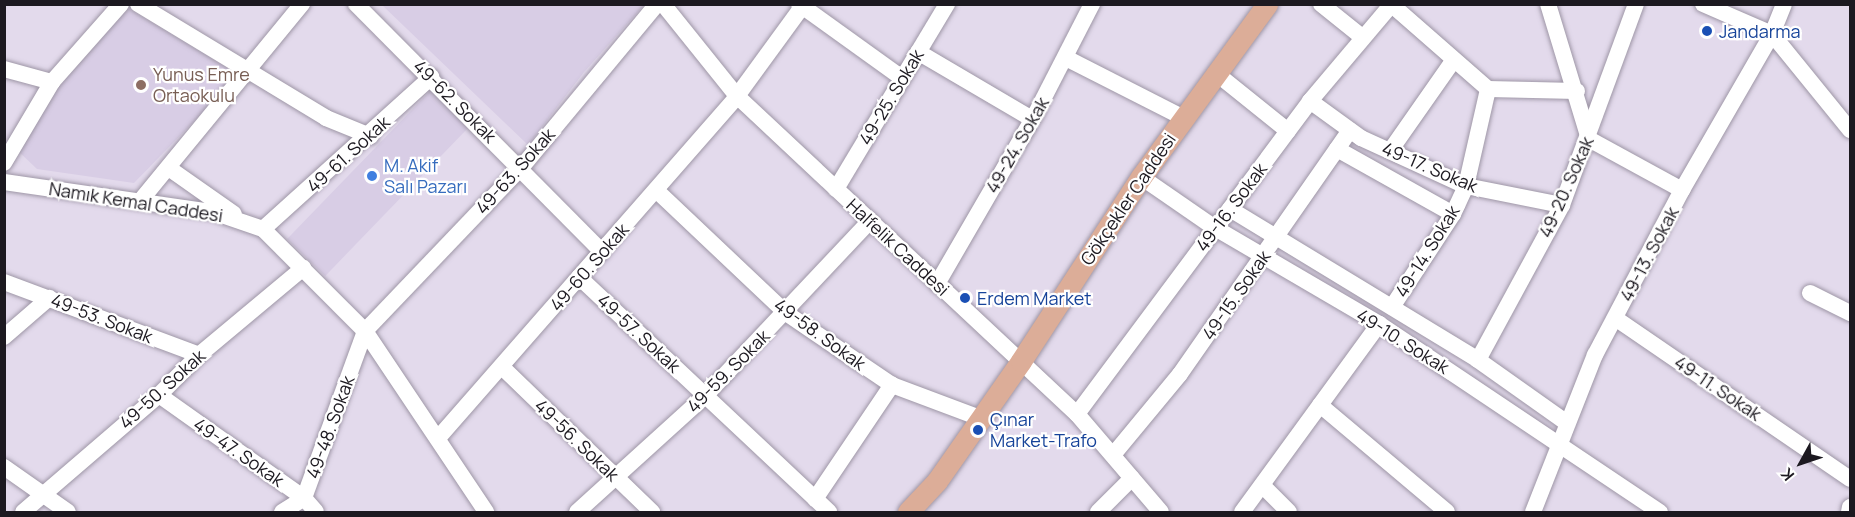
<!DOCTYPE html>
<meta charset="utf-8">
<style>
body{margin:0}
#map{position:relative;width:1855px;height:517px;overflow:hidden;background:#e3daec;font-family:Manrope,sans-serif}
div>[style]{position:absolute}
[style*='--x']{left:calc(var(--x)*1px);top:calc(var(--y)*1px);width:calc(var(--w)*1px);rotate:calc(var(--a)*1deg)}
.built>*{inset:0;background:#d8cde5;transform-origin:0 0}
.roads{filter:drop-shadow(0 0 2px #9e96a6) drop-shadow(0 0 2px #9e96a6)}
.minor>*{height:16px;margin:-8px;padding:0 8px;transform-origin:8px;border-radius:8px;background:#fff}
.major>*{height:21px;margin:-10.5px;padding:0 10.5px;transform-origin:10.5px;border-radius:10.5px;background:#dcad98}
.dots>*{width:16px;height:16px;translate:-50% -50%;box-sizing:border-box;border:3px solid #fff;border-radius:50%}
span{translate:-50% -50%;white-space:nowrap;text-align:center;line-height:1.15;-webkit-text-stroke:4.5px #fff;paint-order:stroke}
.transit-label{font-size:18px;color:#164399}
.left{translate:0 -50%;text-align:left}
.education-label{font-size:18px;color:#785e54}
.street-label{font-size:18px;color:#1c1920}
.shop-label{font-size:18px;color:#366cbe}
.frame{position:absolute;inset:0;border:6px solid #1c1920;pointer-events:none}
.north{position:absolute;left:1771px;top:433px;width:60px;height:60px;-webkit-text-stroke:4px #fff;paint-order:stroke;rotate:230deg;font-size:16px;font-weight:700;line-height:24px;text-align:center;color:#1c1920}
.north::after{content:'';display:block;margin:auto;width:21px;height:27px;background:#1c1920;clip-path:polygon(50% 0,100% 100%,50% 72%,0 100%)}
</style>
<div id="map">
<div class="built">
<div style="clip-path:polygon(382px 5px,644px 5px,584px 72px,528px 145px)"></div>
<div style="clip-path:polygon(124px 6px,239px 75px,134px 183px,37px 169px,16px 149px,44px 96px)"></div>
<div style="left:433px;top:88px;width:53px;height:210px;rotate:44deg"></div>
</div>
<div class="roads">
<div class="minor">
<div style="--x:138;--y:4;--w:220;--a:31.2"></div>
<div style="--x:326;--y:118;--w:48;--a:22.2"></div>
<div style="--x:356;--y:4;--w:349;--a:45.2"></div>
<div style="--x:663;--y:4;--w:118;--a:51.2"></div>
<div style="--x:737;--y:96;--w:466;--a:43.1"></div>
<div style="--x:1077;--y:414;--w:129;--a:49.4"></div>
<div style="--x:799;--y:4;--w:127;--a:35.7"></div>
<div style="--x:1321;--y:4;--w:51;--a:38.7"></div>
<div style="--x:1548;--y:4;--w:141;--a:73.1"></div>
<div style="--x:1589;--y:139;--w:106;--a:28.7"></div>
<div style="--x:1703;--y:4;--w:75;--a:23.5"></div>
<div style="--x:1772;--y:34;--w:124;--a:50.9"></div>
<div style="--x:1392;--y:5;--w:128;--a:41.2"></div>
<div style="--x:1488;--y:89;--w:89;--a:1.3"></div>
<div style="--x:918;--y:52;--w:132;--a:30.4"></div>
<div style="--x:1066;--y:58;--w:132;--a:27"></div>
<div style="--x:4;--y:69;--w:50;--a:15.2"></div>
<div style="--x:1217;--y:74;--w:91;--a:38.8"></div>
<div style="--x:1310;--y:101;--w:63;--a:36"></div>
<div style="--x:1361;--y:138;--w:115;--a:24.6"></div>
<div style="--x:1466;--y:186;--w:98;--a:11.2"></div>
<div style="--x:1337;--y:149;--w:133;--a:29.3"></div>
<div style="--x:1390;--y:151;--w:110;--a:-55"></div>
<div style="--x:4;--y:163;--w:94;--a:-59.3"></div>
<div style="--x:52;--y:82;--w:104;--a:-48.5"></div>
<div style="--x:170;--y:169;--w:78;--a:35.1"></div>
<div style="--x:1141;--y:177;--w:90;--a:34.6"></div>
<div style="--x:1215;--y:228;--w:190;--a:30.3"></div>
<div style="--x:1379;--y:324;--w:338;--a:33.8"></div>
<div style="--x:4;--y:182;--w:211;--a:8.2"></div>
<div style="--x:213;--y:212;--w:53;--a:18.8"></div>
<div style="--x:263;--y:229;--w:144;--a:45"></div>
<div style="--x:365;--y:331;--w:218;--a:56.2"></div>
<div style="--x:836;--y:189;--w:216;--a:-59"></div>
<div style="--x:656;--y:190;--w:179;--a:43.4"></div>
<div style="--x:786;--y:313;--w:128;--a:34.2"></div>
<div style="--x:892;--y:385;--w:94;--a:20.6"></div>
<div style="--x:141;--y:200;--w:254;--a:-50.6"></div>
<div style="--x:1230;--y:209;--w:290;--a:31.3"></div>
<div style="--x:1478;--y:360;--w:109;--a:35.3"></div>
<div style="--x:263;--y:229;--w:227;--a:-42.1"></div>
<div style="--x:579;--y:277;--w:343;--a:43.2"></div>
<div style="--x:4;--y:282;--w:208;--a:20.5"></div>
<div style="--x:937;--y:284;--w:198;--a:-59.9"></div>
<div style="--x:1036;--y:113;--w:123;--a:-62.8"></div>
<div style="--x:1810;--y:293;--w:45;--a:26.6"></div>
<div style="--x:1392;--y:307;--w:111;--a:-56.7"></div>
<div style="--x:1453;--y:214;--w:31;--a:-65"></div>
<div style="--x:1466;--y:186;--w:99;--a:-77.2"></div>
<div style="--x:1615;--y:318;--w:285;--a:34.4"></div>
<div style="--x:4;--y:337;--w:60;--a:-40.9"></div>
<div style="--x:1478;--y:360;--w:176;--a:-61.5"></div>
<div style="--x:1562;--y:205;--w:214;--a:-69.8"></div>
<div style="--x:502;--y:367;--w:209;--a:44"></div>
<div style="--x:159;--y:395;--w:178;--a:35.4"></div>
<div style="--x:304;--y:498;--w:18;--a:49"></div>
<div style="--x:1320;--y:405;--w:166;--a:40.1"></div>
<div style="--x:1077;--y:414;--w:390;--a:-53.3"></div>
<div style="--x:1310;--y:101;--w:127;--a:-49.8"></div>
<div style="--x:439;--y:437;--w:453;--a:-48.8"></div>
<div style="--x:737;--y:96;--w:114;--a:-53.9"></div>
<div style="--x:1113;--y:455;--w:105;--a:-50.4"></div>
<div style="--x:1180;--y:374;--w:297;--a:-55.1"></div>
<div style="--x:4;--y:467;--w:78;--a:35.1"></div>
<div style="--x:1264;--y:487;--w:35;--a:45"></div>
<div style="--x:815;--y:499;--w:138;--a:-56"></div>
<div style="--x:23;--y:512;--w:179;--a:-40.7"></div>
<div style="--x:159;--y:395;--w:57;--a:-45"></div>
<div style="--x:199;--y:355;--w:136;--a:-39.9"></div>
<div style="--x:282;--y:512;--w:26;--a:-32"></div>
<div style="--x:304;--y:498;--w:178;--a:-69.9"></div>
<div style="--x:365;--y:331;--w:226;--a:-46.3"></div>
<div style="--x:521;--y:168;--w:213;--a:-50.3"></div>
<div style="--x:577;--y:512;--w:173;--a:-42.2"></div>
<div style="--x:705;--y:396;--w:241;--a:-46.7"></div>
<div style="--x:1098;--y:512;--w:48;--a:-45"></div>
<div style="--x:1242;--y:512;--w:233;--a:-53.9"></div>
<div style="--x:1533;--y:512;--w:169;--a:-68.5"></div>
<div style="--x:1595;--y:355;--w:187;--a:-62.2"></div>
<div style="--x:1682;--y:190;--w:180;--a:-60"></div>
<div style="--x:1772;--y:34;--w:32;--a:-68"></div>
<div style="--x:1849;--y:512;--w:5;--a:-79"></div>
</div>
<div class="major">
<div style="--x:908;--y:512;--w:42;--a:-46.9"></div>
<div style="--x:937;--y:481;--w:146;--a:-55"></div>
<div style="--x:1021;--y:361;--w:220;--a:-56.9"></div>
<div style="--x:1141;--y:177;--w:214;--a:-53.9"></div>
</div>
</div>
<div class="dots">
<div style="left:1707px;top:31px;background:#1a4fb4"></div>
<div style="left:141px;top:85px;background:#8d6e63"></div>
<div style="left:372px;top:176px;background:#3f7fe0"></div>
<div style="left:965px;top:298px;background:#1a4fb4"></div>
<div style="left:978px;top:430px;background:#1a4fb4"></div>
</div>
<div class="transit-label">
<span class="left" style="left:1719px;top:31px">Jandarma</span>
<span class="left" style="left:977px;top:298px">Erdem Market</span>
<span class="left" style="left:990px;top:430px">Çınar<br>Market-Trafo</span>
</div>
<div class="education-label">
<span class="left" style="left:153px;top:85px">Yunus Emre<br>Ortaokulu</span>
</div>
<div class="street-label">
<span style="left:891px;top:97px;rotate:-59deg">49-25. Sokak</span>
<span style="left:455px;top:101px;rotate:45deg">49-62. Sokak</span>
<span style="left:1017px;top:145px;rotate:-60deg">49-24. Sokak</span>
<span style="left:348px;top:154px;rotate:-42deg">49-61. Sokak</span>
<span style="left:1430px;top:167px;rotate:23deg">49-17. Sokak</span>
<span style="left:515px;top:171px;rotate:-48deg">49-63. Sokak</span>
<span style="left:1566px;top:187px;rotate:-66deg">49-20. Sokak</span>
<span style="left:1128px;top:199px;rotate:-56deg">Gökçekler Caddesi</span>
<span style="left:136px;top:202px;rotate:9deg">Namık Kemal Caddesi</span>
<span style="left:1231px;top:207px;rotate:-53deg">49-16. Sokak</span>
<span style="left:898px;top:247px;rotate:43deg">Halfelik Caddesi</span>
<span style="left:1427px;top:251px;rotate:-58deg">49-14. Sokak</span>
<span style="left:1649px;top:254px;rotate:-62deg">49-13. Sokak</span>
<span style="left:589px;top:267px;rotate:-49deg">49-60. Sokak</span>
<span style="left:1236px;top:295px;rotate:-55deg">49-15. Sokak</span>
<span style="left:102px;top:318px;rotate:21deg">49-53. Sokak</span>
<span style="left:639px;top:333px;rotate:43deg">49-57. Sokak</span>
<span style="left:820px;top:334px;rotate:36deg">49-58. Sokak</span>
<span style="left:1403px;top:341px;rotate:32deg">49-10. Sokak</span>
<span style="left:728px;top:371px;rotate:-45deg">49-59. Sokak</span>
<span style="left:1718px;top:388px;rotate:34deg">49-11. Sokak</span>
<span style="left:162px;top:389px;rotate:-42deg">49-50. Sokak</span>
<span style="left:330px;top:427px;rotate:-70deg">49-48. Sokak</span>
<span style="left:577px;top:440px;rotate:44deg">49-56. Sokak</span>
<span style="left:239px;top:452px;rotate:35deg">49-47. Sokak</span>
</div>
<div class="shop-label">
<span class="left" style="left:384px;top:176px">M. Akif<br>Salı Pazarı</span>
</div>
<div class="frame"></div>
<div class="north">K</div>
</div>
